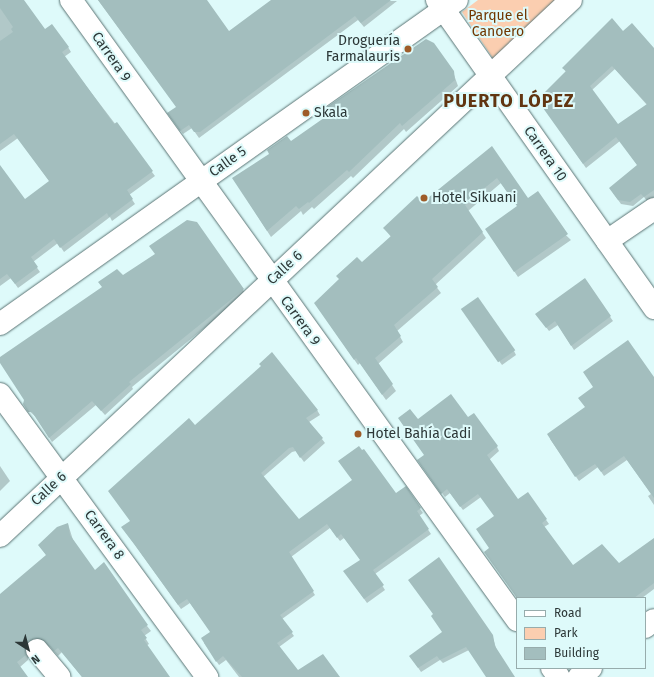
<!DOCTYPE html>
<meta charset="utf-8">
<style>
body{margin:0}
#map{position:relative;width:654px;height:677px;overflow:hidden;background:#defafa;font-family:"Fira Sans",sans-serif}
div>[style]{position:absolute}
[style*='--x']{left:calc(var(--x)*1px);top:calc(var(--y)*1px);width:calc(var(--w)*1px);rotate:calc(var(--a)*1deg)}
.green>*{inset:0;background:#fbceb0}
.shadow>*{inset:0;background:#0003}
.building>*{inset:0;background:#a3bebe;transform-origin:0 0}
.roads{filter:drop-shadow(0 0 1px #5b7474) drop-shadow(0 0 1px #5b7474)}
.minor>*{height:22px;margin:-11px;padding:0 11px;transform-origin:11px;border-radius:11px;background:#fff}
.dots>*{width:11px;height:11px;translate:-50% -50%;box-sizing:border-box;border:2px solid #defafa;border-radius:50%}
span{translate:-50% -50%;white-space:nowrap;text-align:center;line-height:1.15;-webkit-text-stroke:4px #defafa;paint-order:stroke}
.park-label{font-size:14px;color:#713700}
.poi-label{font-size:14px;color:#2c3737}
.right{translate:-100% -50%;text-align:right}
.left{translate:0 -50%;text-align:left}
.street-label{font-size:14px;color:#2c3737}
.district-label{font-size:18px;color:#613511;font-weight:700;letter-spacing:1px}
.legend{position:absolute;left:516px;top:597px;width:130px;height:72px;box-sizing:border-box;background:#defafa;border:1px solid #97acac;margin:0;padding:5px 7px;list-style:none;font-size:12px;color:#2c3737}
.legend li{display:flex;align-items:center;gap:8px;height:20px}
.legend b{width:20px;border:1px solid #97acac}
.north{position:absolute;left:8px;top:629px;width:40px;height:40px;-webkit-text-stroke:3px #defafa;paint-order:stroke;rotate:144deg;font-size:11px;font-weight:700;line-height:16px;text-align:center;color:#2c3737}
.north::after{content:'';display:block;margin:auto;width:14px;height:18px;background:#2c3737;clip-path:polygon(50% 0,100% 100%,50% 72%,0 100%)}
</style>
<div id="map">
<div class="green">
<div style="clip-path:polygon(478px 0,559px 0,494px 60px,462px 12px)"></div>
</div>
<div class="shadow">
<div style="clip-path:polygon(0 0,23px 0,45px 30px,68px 47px,71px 52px,64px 57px,155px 176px,129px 195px,135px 204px,112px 221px,110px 217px,64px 252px,58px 243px,33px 262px,40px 272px,18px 288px,11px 278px,0 286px,0 167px,25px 201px,50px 182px,18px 138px,0 151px)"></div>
<div style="clip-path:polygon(98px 0,205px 0,229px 33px,272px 0,397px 1px,364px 27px,358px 20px,199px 138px,192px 128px,183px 134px,171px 117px,177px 107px)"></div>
<div style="clip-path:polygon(evenodd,623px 32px,654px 49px,654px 197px,647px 201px,644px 197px,633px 206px,621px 204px,613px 193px,638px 166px,620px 141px,586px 168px,547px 112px,566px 72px,563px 68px,623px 32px,615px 69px,647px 105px,617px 126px,592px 90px,615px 69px)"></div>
<div style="clip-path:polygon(453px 72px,458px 86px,406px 132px,404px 129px,353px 178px,351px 176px,314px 209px,312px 207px,303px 215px,301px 211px,271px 237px,237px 184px,291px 142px)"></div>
<div style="clip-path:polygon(492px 148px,528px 199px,571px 240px,518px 277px,490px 235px,518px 207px,501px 183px,468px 211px,486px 238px,435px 285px,441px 293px,397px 331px,403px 342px,378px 364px,396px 391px,386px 400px,360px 363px,358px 365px,319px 309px,391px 237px,384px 228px,422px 204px)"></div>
<div style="clip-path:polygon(156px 254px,243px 290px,246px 294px,132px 387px,133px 389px,105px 415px,96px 405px,52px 442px,36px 417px,27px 409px,25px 400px,0 358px)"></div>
<div style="clip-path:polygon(584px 279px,613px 321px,574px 350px,558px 325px,549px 331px,539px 318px)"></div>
<div style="clip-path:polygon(465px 313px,514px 351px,516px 355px,502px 365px)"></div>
<div style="clip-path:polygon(654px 379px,654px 505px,648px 496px,651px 494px,627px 460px,604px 476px,598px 467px,579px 481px,550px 439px)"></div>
<div style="clip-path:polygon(317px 410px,320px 415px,309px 422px,325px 443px,304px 462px,296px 451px,292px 452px,263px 477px,299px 521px,396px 494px,405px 488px,423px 513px,419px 516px,431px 534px,375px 574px,385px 590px,367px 603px,347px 575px,361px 560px,344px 538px,340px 541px,330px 528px,291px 557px,315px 595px,282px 619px,294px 636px,279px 647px,297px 672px,338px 677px,239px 677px,226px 660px,219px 665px,204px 643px,211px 632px,190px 603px,181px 609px,125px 531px,194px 427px)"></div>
<div style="clip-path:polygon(467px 419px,497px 447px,499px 451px,489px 460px,518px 500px,528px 494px,549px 524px,544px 527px,573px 566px,619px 565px,654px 539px,654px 589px,642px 598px,517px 598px,490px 549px,495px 516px,481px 497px,463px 510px,450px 493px,445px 497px,421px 465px,425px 456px,417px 420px)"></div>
<div style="clip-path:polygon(0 466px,10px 481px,0 491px)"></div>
<div style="clip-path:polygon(68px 524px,73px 540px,94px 572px,104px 564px,147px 626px,151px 631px,144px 636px,149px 644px,146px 646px,168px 677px,82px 677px,62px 652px,58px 656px,50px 647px,39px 643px,28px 652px,28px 660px,20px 667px,27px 677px,0 677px,0 595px,47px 556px,39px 545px)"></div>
<div style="clip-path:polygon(492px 635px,497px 651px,514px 677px,487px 677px,469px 650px,443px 663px,440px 660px,421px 672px,413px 660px)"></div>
</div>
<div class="building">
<div style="clip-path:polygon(0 0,24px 0,45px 29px,52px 24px,69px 47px,62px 52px,114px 124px,117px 122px,153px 171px,127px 190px,133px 199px,109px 217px,107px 213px,60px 248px,54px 239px,31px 257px,38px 267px,15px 284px,7px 274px,0 279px,0 165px,25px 199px,49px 181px,14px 134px,0 144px,0 41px,13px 32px,11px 29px,13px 27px,0 8px)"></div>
<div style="clip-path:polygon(98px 0,207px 0,229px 31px,271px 0,391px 0,361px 23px,355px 16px,200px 132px,194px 132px,189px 125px,180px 131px,167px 113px,176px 107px)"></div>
<div style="clip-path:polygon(evenodd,612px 18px,623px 31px,632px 23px,654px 48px,654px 190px,644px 197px,641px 194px,630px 202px,618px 200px,609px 188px,637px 165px,616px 137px,583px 164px,543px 108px,544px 93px,566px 71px,562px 68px,612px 18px,612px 66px,647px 104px,618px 124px,590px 86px,612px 66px)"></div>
<div style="clip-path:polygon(426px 39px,434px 43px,454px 71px,455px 80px,402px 126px,400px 123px,349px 172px,347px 170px,309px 203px,308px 202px,299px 209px,296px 206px,267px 231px,232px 178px,269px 154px,267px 150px,287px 136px,291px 141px,331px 113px,327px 107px)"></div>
<div style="clip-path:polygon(492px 146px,528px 198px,538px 191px,568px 234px,514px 272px,485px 229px,517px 206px,497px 178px,482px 190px,465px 205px,483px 232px,432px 279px,438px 287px,394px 325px,401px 336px,375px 358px,393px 384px,382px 395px,356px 358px,354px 360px,314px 303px,339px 279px,336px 276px,357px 257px,362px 262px,391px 236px,383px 228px,417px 196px,423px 202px)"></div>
<div style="clip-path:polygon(187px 220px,197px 222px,244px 289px,129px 382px,131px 384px,101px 411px,92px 401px,49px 438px,32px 412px,28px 412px,23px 404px,24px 400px,0 363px,0 357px,102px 287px,98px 282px,117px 269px,123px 275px,155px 254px,149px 246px)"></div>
<div style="clip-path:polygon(585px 278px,611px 316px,571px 346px,555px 321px,546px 328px,535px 314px)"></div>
<div style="left:478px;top:297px;width:65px;height:21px;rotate:55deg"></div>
<div style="clip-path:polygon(628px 340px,654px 377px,654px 498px,624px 456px,601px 472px,595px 464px,575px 477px,547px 434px,585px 407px,578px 398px,593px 387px,583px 372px)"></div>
<div style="clip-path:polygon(272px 352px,318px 410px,306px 418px,323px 438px,300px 458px,293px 447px,289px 448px,261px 473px,299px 519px,352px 480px,338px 461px,359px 446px,362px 450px,364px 449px,396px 493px,406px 486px,421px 508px,417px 511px,429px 529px,373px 570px,384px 585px,364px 599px,343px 571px,360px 560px,341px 534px,337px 538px,327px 524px,289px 552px,314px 591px,280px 615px,293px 632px,277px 643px,298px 670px,323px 654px,340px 677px,242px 677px,223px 656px,216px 662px,201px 638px,210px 632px,187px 599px,178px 605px,134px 544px,121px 527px,130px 521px,108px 491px,189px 418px,195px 425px,261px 366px,259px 364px)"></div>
<div style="clip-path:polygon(451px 394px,468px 417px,474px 413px,498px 446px,487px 455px,518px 499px,528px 492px,547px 519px,542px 523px,573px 565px,602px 544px,619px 563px,654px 538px,654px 583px,634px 598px,517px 598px,484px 552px,489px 548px,476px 529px,494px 516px,478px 494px,460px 507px,447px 489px,441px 494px,417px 460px,424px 455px,398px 418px,410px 409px,418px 419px)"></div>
<div style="clip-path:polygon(68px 523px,70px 535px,95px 570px,104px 562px,148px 625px,141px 630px,147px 638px,144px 640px,170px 677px,82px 677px,58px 648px,54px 651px,46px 642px,35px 638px,29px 641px,25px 646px,26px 655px,17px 662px,28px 677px,0 677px,0 594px,46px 555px,38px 545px,57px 527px)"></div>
<div style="clip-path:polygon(439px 557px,493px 635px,495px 646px,515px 677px,486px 677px,466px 647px,440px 660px,437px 656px,418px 668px,409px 656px,442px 632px,431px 616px,433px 614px,408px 580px)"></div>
</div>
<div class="roads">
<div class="minor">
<div style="--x:71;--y:0;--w:764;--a:54.27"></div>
<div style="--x:437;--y:0;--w:377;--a:54.8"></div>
<div style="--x:607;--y:241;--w:57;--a:-34.2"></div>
<div style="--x:0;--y:324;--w:560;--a:-35.34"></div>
<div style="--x:0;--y:394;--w:351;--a:53.8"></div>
<div style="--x:0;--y:536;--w:783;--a:-43.19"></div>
<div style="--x:645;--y:627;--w:11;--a:-38"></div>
<div style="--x:37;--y:650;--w:35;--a:50"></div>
<div style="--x:552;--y:668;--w:11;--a:52"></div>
<div style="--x:579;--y:677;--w:15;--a:-37"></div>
</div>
</div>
<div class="dots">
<div style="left:408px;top:49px;background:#9e5c29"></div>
<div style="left:306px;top:113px;background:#9e5c29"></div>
<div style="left:424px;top:198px;background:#9e5c29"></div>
<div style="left:358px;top:434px;background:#9e5c29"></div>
</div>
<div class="park-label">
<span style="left:498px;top:24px">Parque el<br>Canoero</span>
</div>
<div class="poi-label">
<span class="right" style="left:400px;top:49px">Droguería<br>Farmalauris</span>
<span class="left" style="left:314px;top:113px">Skala</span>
<span class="left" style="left:432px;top:198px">Hotel Sikuani</span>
<span class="left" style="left:366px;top:434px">Hotel Bahía Cadi</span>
</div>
<div class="street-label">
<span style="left:111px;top:57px;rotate:55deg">Carrera 9</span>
<span style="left:545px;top:154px;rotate:55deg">Carrera 10</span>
<span style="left:228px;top:162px;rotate:-35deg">Calle 5</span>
<span style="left:285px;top:268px;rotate:-43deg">Calle 6</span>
<span style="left:300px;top:321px;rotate:54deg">Carrera 9</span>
<span style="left:49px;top:489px;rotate:-43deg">Calle 6</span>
<span style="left:104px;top:535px;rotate:54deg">Carrera 8</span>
</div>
<div class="district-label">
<span style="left:509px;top:101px">PUERTO LÓPEZ</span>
</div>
<ul class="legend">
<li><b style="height:5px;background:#fff"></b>Road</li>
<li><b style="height:11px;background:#fbceb0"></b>Park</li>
<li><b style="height:11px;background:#a3bebe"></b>Building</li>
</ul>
<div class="north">N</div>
</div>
